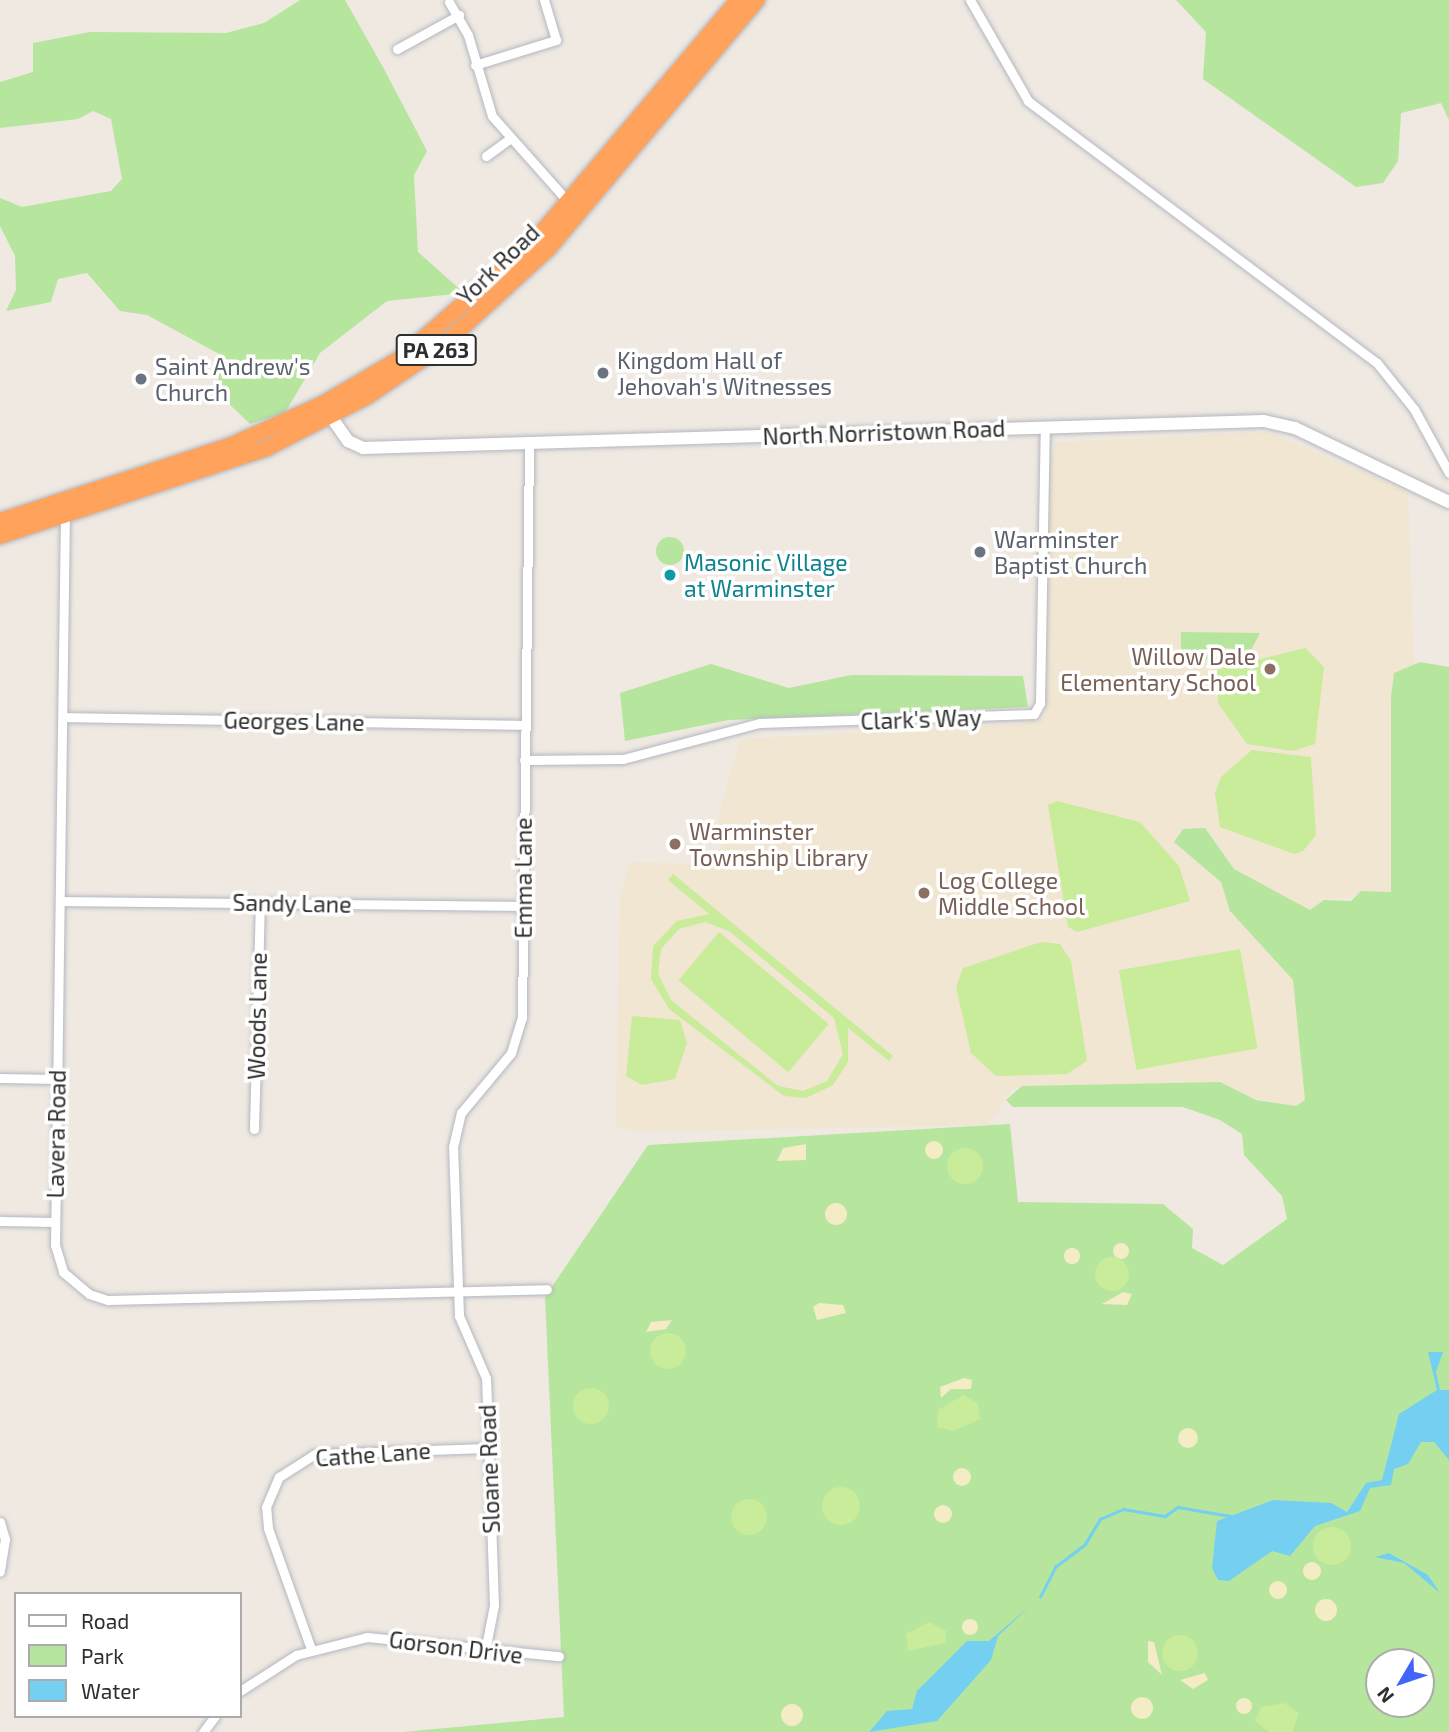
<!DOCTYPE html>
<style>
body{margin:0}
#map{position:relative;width:1449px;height:1732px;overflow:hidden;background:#efe9e1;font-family:"Exo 2",sans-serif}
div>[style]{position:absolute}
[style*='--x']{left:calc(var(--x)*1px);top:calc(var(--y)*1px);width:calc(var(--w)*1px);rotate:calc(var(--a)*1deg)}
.education>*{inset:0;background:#f0e6d1}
.green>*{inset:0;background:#b6e59e}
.round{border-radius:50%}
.sand>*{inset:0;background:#f3ecc5}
.pitch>*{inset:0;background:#c9ec9a;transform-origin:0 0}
.water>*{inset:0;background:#75cff0}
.stream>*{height:2.5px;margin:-1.25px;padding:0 1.25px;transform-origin:1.25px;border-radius:1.25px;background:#75cff0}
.roads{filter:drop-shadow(0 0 2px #b4b7c1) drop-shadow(0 0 2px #b4b7c1)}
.street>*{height:9px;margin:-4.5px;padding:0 4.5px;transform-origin:4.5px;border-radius:4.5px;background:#fff}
.secondary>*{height:12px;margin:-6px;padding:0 6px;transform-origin:6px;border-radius:6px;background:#fff}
.highway>*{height:16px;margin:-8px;padding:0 8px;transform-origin:8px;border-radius:8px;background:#ffa35c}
.dots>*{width:19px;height:19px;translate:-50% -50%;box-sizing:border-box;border:4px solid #fff;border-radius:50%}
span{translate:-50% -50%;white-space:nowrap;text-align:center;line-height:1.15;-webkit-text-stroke:7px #fff;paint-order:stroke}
.shield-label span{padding:2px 5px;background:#fff;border:2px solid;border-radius:5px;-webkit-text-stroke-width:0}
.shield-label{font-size:21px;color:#2e2e2e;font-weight:700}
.street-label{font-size:23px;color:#2e2e2e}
.worship-label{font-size:23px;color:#5b616d}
.left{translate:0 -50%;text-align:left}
.culture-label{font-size:23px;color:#0d838f}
.education-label{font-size:23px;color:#785e54}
.right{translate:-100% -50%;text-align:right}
.legend{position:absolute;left:14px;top:1592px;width:228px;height:126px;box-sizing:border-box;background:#fff;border:2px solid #ababab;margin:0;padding:9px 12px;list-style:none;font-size:21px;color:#2e2e2e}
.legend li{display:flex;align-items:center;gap:14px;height:35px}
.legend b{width:35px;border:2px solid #ababab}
.north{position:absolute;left:1365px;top:1648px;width:70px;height:70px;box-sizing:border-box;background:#fff;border:2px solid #ababab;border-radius:50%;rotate:231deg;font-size:19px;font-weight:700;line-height:28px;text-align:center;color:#2e2e2e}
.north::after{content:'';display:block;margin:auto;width:24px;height:32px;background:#4264fb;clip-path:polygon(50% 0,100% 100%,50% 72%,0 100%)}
</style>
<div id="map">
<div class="education">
<div style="clip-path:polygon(1268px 432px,1408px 492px,1414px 666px,1394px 673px,1391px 697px,1391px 892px,1324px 900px,1310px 911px,1234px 869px,1218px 846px,1174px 841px,1221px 882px,1231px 911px,1293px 980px,1305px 1100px,1296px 1106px,1237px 1095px,1220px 1082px,1022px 1086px,1013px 1088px,988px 1125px,642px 1132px,616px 1127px,620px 896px,630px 862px,709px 864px,727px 837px,717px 821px,740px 739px,1024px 724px,1046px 716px,1049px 471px,1056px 442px)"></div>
</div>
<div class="green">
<div style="clip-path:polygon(300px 0,345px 0,383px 67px,427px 151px,414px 175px,418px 252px,464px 293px,387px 301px,320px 353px,285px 413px,250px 424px,217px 392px,221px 355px,147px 315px,120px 311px,87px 273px,58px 279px,51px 302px,6px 311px,16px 290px,15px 256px,0 226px,0 198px,22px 207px,111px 191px,122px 179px,111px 119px,93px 111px,78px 119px,0 128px,0 82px,33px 72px,33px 43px,90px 32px,226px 33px,264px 23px)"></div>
<div style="clip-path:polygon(1176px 0,1449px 0,1449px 120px,1441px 103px,1401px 113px,1398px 161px,1383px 183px,1356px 187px,1203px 79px,1206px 32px)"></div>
<div class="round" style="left:656px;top:537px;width:28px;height:28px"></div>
<div style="clip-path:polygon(1181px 632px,1260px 633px,1251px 650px,1221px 648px,1204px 662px,1181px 653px)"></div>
<div style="clip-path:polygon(evenodd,1420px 662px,1449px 667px,1449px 1732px,403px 1732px,564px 1717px,545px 1297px,648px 1145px,1010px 1124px,1018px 1202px,1163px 1204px,1193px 1229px,1192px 1248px,1223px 1265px,1287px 1219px,1282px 1196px,1244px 1155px,1242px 1134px,1220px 1120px,1183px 1107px,1013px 1107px,1006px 1100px,1022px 1086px,1220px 1082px,1256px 1100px,1296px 1106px,1305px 1100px,1293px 980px,1230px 911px,1221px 882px,1174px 842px,1183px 829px,1205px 828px,1234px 869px,1310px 910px,1324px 900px,1351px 901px,1361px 891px,1391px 892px,1391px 697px,1394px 673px,1420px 662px,1379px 1662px,1421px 1662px,1421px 1704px,1379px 1704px,1379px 1662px)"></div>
<div style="clip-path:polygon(711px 664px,789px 688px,851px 675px,1023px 676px,1028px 707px,729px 720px,625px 741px,620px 693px)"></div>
</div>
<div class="sand">
<div class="round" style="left:925px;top:1141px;width:18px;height:18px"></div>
<div style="clip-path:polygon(806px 1144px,806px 1160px,777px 1161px,783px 1148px)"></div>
<div class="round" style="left:825px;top:1203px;width:22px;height:22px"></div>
<div class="round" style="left:1113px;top:1243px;width:16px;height:16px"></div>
<div class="round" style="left:1064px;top:1248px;width:16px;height:16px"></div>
<div style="clip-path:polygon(1123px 1292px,1132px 1294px,1127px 1305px,1102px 1304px)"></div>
<div style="clip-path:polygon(819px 1303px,843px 1305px,846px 1313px,817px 1320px,813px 1307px)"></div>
<div style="clip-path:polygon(672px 1320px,666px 1329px,646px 1332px,651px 1322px)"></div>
<div style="clip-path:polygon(964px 1378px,972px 1380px,971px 1389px,951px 1389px,941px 1398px,940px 1387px)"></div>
<div class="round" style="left:1178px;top:1428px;width:20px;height:20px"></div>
<div class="round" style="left:953px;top:1468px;width:18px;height:18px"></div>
<div class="round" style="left:934px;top:1505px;width:18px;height:18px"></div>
<div class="round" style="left:1303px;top:1562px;width:18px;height:18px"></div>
<div class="round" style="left:1269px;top:1581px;width:18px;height:18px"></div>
<div class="round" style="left:1315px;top:1599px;width:22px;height:22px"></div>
<div class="round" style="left:962px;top:1619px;width:16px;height:16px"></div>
<div style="clip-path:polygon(1148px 1641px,1154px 1642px,1162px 1675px,1148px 1662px)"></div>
<div style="clip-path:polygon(1205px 1673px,1208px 1680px,1193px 1689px,1180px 1680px)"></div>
<div class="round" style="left:1131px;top:1697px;width:22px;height:22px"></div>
<div class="round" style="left:1236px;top:1698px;width:16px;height:16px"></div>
<div class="round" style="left:781px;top:1704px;width:22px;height:22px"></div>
</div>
<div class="pitch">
<div style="clip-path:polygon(1305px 648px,1324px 667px,1315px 744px,1293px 751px,1247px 744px,1218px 703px,1217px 670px)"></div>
<div style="clip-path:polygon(1252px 750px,1311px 757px,1316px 835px,1303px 851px,1294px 854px,1220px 827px,1215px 793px,1221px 777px)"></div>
<div style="clip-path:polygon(1057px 801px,1140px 822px,1179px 866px,1190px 901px,1077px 932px,1068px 927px,1048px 805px)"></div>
<div style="clip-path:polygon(evenodd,673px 874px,893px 1056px,889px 1061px,848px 1028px,848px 1062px,833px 1085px,806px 1098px,784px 1096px,669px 1009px,651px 979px,653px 946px,677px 921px,709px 914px,668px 880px,673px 874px,705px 922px,729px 931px,834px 1018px,843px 1054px,827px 1081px,803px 1091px,778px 1086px,671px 1000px,658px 973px,661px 949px,679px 929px,705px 922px)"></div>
<div style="left:719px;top:932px;width:143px;height:63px;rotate:40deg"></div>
<div style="clip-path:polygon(1041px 942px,1060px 944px,1071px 961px,1087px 1061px,1067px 1074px,996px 1076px,971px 1053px,956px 987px,963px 968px)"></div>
<div style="left:1240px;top:949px;width:101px;height:123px;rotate:80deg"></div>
<div style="clip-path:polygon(632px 1016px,680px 1020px,687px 1043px,675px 1079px,642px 1085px,626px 1076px)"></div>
<div class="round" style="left:947px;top:1148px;width:36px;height:36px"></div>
<div class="round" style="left:1095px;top:1257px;width:34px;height:34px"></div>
<div class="round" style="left:650px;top:1333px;width:36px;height:36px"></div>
<div class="round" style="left:573px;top:1388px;width:36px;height:36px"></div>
<div style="clip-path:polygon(963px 1395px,978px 1403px,980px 1419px,954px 1431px,937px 1427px,938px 1410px)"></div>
<div class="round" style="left:822px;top:1487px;width:38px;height:38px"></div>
<div class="round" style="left:731px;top:1499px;width:36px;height:36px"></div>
<div class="round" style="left:1313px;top:1527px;width:38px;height:38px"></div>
<div style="clip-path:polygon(929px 1622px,946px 1631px,945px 1643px,908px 1651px,906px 1634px)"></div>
<div class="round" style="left:1162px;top:1635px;width:36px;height:36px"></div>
<div style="clip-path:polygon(1284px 1703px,1299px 1713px,1292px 1732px,1269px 1732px,1255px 1721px,1261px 1707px)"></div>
</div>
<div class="water">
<div style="clip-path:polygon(1428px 1352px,1443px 1352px,1436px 1372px,1440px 1390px,1449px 1390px,1449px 1460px,1434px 1442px,1421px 1442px,1408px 1464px,1394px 1469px,1391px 1485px,1370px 1488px,1360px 1511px,1315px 1526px,1290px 1556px,1272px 1551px,1229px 1581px,1218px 1580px,1212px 1568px,1217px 1521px,1273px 1500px,1331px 1503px,1347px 1512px,1366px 1483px,1382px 1480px,1399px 1414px,1437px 1390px)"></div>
<div style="clip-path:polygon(1389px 1553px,1428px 1575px,1440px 1593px,1404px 1563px,1375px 1557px)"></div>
<div style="clip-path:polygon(1030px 1606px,998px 1636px,991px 1660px,937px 1721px,869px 1732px,887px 1711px,912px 1709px,917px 1691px,967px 1641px,989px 1641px)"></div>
</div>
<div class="stream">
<div style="--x:1040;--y:1597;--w:34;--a:-63"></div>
<div style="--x:1055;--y:1567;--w:38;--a:-37"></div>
<div style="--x:1085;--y:1544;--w:29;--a:-59"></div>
<div style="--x:1100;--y:1519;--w:26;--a:-23"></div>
<div style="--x:1124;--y:1509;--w:42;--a:9.7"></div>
<div style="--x:1165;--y:1516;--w:16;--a:-35"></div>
<div style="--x:1178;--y:1507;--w:53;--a:9.8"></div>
</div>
<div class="roads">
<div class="street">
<div style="--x:970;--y:0;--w:116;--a:60.1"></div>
<div style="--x:1028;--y:101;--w:436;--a:36.9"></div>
<div style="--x:1377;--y:363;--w:59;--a:51.2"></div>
<div style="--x:1414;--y:409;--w:73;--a:61.3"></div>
<div style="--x:449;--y:2;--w:38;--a:60"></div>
<div style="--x:468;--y:35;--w:84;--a:73.5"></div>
<div style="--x:492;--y:116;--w:118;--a:48.4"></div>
<div style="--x:397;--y:49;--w:71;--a:-28.7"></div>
<div style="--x:475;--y:65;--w:85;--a:-17.2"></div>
<div style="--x:556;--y:40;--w:42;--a:-106.7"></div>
<div style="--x:486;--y:156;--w:27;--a:-36"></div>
<div style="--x:65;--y:512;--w:733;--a:90.78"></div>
<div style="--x:55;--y:1245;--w:28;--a:73"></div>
<div style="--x:63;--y:1272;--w:34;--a:40"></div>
<div style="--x:89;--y:1294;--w:20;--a:18"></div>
<div style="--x:108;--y:1300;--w:439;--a:-1.4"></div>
<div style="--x:64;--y:717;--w:460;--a:1"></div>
<div style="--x:524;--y:760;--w:99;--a:-0.6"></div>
<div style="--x:623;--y:759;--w:141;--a:-14.8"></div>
<div style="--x:759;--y:723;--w:275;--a:-1.9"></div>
<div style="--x:1034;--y:714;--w:13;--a:-61"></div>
<div style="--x:1040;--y:703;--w:276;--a:-89"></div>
<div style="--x:60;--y:901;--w:463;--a:0.6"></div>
<div style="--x:0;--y:1078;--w:57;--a:1"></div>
<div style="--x:254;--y:1129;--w:226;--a:-88.5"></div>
<div style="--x:0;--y:1221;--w:55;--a:1"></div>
<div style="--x:0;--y:1522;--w:18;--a:74"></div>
<div style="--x:5;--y:1539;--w:33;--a:99"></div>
<div style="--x:311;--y:1649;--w:128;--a:-109.6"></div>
<div style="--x:268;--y:1528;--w:21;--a:-95"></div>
<div style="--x:266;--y:1507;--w:33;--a:-67"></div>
<div style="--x:279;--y:1477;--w:43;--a:-32.6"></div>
<div style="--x:315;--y:1454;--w:173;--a:-2"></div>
<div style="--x:485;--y:1651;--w:47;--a:-78.9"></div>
<div style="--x:494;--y:1605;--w:227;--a:-92"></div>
<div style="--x:486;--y:1378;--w:68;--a:-113.5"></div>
<div style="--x:459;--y:1316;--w:169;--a:-92"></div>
<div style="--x:453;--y:1147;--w:35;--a:-77"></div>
<div style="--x:461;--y:1113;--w:78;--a:-50.2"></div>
<div style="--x:511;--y:1053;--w:37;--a:-73"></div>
<div style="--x:522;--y:1018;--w:575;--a:-89.3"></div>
<div style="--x:240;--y:1691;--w:67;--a:-32.7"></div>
<div style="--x:296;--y:1655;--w:73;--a:-14.2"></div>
<div style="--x:367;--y:1637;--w:193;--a:5.7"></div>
<div style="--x:203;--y:1732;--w:20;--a:-53"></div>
</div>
<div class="secondary">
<div style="--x:327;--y:411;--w:37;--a:55"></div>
<div style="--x:348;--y:441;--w:17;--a:25"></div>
<div style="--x:363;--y:448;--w:901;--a:-1.72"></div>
<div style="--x:1264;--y:421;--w:32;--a:13"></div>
<div style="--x:1295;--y:428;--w:171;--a:25.7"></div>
</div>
<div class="highway">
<div style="--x:0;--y:521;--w:244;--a:-18.1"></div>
<div style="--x:232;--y:445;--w:100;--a:-24.3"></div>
<div style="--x:323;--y:404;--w:91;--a:-30.5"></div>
<div style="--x:401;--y:358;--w:175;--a:-41.1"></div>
<div style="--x:533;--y:243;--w:318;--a:-49.8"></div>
<div style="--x:0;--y:536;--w:281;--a:-18.2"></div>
<div style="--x:267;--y:448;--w:111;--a:-27.3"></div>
<div style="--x:366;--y:397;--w:92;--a:-33.9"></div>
<div style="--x:442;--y:346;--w:144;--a:-42.5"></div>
<div style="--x:548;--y:249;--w:325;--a:-50"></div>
</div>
</div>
<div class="dots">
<div style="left:603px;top:373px;background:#6b7280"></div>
<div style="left:141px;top:379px;background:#6b7280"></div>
<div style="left:980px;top:552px;background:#6b7280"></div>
<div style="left:670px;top:575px;background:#0f9aa8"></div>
<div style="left:1270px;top:669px;background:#8d6e63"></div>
<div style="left:675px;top:844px;background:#8d6e63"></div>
<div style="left:924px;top:893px;background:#8d6e63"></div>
</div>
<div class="shield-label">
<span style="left:436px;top:350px">PA 263</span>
</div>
<div class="street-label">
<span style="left:498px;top:264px;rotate:-44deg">York Road</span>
<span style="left:884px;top:432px;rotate:-2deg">North Norristown Road</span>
<span style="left:921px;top:719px;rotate:-2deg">Clark's Way</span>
<span style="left:294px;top:721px;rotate:1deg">Georges Lane</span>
<span style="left:523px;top:878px;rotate:-90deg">Emma Lane</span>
<span style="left:292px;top:903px;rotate:1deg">Sandy Lane</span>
<span style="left:257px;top:1016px;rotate:-89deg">Woods Lane</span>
<span style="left:56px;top:1134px;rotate:-89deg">Lavera Road</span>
<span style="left:373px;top:1454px;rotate:-4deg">Cathe Lane</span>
<span style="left:489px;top:1469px;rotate:-92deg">Sloane Road</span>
<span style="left:456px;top:1647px;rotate:7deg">Gorson Drive</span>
</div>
<div class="worship-label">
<span class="left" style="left:617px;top:373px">Kingdom Hall of<br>Jehovah's Witnesses</span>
<span class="left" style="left:155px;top:379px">Saint Andrew's<br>Church</span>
<span class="left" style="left:994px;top:552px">Warminster<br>Baptist Church</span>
</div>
<div class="culture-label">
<span class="left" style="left:684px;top:575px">Masonic Village<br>at Warminster</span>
</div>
<div class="education-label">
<span class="right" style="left:1256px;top:669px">Willow Dale<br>Elementary School</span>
<span class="left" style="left:689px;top:844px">Warminster<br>Township Library</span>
<span class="left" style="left:938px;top:893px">Log College<br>Middle School</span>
</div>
<ul class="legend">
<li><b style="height:9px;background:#fff"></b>Road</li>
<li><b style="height:19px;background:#b6e59e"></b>Park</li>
<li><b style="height:19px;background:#75cff0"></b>Water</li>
</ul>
<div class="north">N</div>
</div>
